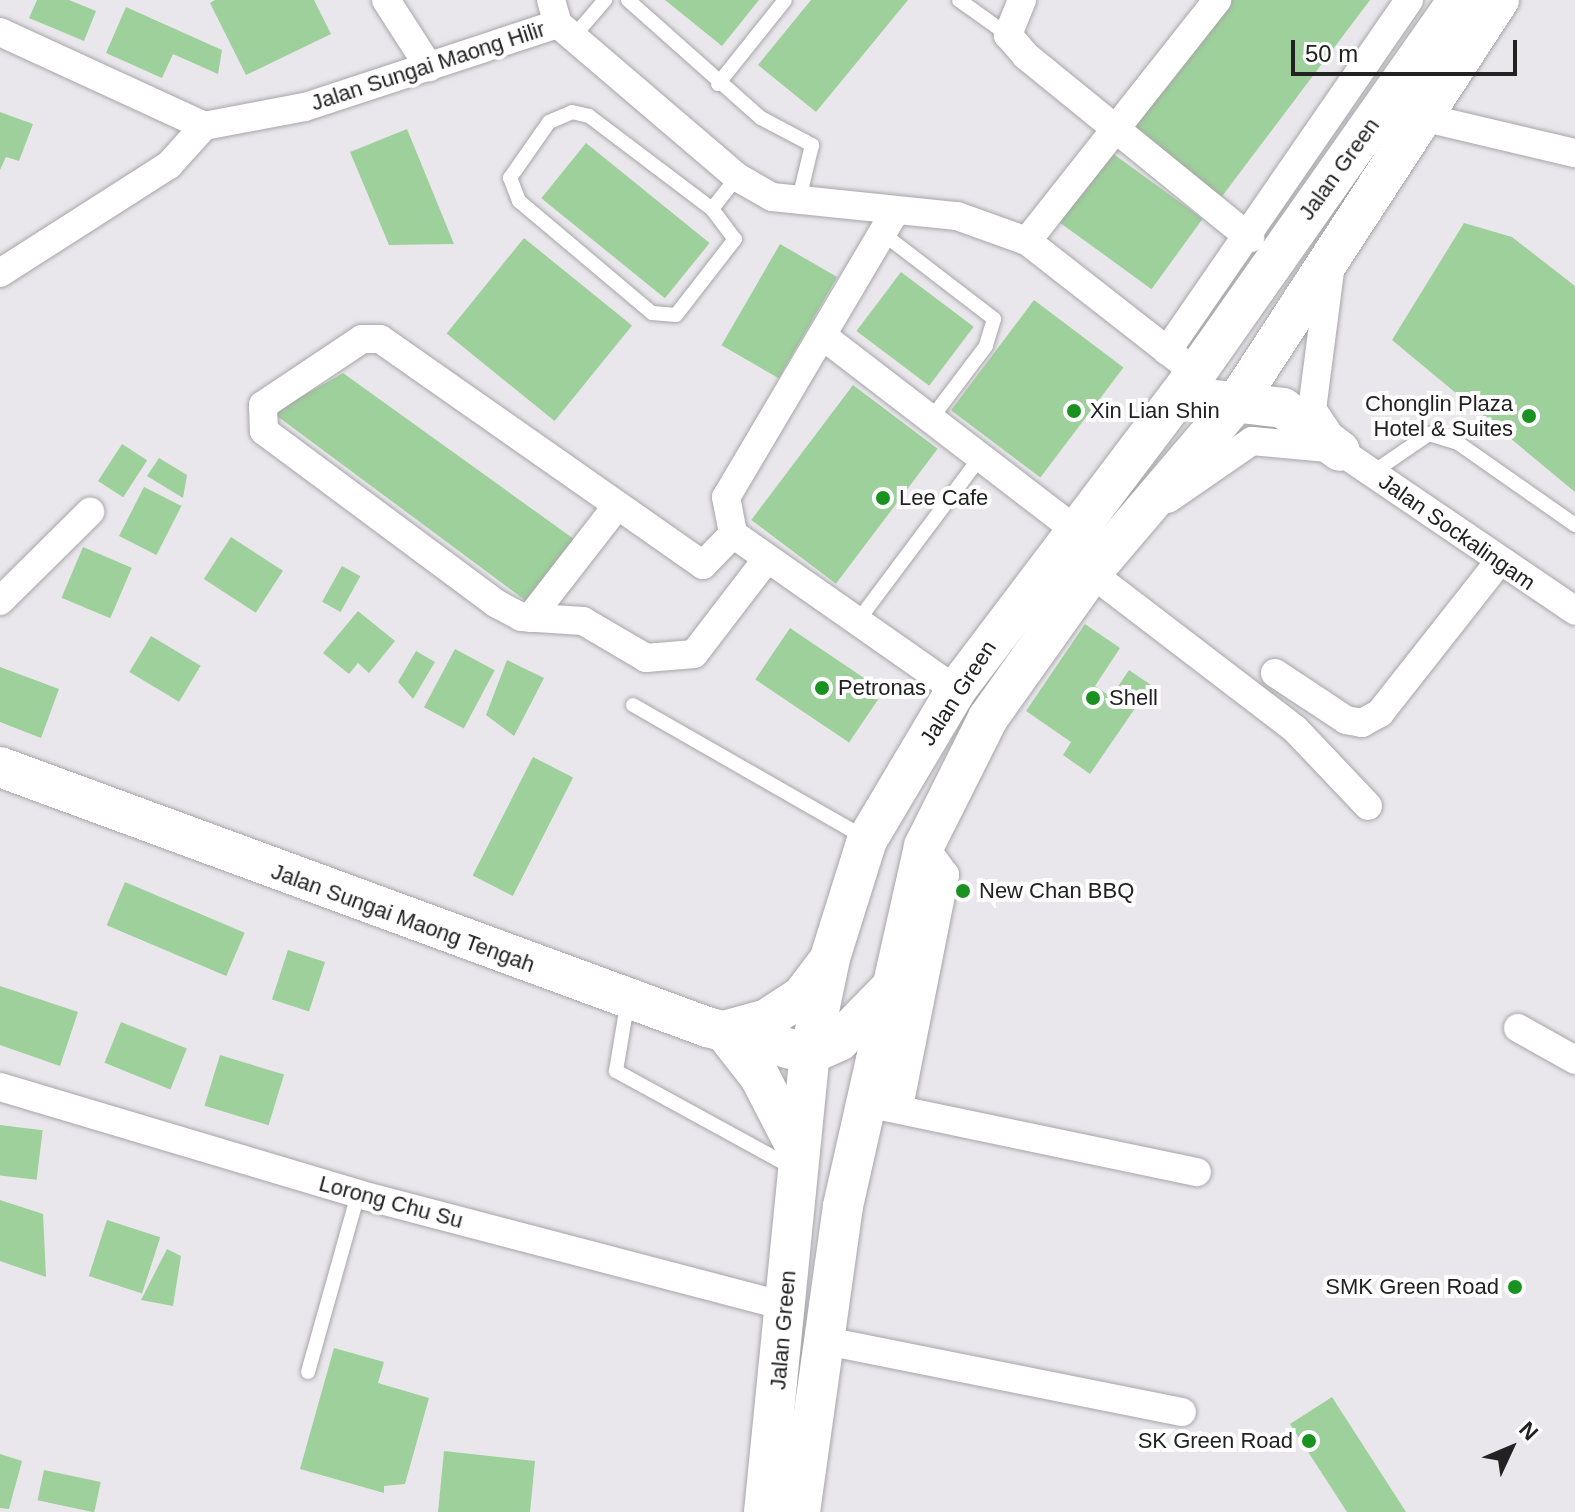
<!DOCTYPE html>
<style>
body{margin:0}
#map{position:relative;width:1575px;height:1512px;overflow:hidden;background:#e9e7ec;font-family:Helvetica,sans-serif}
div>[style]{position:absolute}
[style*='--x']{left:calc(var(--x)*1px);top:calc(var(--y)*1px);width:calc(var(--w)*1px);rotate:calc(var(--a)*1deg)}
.building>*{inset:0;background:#9ed09b;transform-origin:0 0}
.roads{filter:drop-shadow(0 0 2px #a7a5a9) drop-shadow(0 0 2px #a7a5a9)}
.lane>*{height:14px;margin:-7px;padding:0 7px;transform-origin:7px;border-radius:7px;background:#fff}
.street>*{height:28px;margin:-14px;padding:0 14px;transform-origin:14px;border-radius:14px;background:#fff}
.secondary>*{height:40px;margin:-20px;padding:0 20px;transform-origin:20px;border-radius:20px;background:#fff}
.dots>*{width:22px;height:22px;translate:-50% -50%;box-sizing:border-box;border:4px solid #fff;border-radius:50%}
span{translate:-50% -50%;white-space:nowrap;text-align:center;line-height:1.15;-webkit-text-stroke:8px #fff;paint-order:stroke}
.street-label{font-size:22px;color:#222223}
.poi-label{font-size:22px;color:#222223}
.right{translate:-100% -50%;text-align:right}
.left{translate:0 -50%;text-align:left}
.north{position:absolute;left:1471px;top:1408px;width:80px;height:80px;-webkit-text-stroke:6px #fff;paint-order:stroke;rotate:46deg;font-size:22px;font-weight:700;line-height:32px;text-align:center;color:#222223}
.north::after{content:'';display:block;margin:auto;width:28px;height:36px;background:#222223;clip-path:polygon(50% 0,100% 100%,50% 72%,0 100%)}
.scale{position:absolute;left:1291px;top:40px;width:226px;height:36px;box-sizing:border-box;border:4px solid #222223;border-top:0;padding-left:10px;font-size:24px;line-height:28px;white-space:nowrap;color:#222223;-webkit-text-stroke:6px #fff;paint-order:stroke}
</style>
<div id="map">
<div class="building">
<div style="clip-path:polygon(37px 0,69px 0,96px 11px,84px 41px,29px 18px)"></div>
<div style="clip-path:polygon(215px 0,314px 0,331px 34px,246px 75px,210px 3px)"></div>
<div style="clip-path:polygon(665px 0,759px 0,722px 46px)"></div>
<div style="clip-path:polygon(811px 0,908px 0,816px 112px,758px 65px)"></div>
<div style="clip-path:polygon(1225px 0,1370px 0,1220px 199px,1128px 129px)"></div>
<div style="clip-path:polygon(126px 7px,222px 50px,218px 74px,173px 54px,162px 78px,106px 53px)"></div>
<div style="clip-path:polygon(0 112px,33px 124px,19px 161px,6px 157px,0 170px)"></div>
<div style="clip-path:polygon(407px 129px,454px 244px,389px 245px,350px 152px)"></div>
<div style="left:586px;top:143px;width:159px;height:71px;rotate:39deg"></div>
<div style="left:1108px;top:150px;width:117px;height:87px;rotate:36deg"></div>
<div style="clip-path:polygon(1464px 223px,1512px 237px,1575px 286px,1575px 492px,1392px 340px)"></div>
<div style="left:524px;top:238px;width:139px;height:123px;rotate:39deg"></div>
<div style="left:780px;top:244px;width:66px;height:117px;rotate:30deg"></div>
<div style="left:901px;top:272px;width:91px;height:74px;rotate:37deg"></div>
<div style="left:1034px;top:300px;width:112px;height:138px;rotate:37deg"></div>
<div style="clip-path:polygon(343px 373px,578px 542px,533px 606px,273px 413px)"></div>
<div style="left:853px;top:385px;width:106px;height:169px;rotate:37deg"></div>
<div style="left:122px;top:444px;width:30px;height:44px;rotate:33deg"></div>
<div style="clip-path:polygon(159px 458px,187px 475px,183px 498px,147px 476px)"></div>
<div style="left:144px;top:487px;width:42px;height:55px;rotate:27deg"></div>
<div style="left:231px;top:537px;width:62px;height:50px;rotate:33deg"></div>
<div style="left:83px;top:547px;width:53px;height:55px;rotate:23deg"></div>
<div style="left:342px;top:566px;width:21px;height:41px;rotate:29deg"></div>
<div style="clip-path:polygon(358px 611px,395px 641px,369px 673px,358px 663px,349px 674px,323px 653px)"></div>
<div style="clip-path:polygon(1085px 624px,1120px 648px,1095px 686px,1111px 697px,1129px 670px,1151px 685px,1090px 774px,1063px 755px,1071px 742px,1026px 711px)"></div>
<div style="left:790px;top:628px;width:113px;height:62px;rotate:34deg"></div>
<div style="left:151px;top:636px;width:58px;height:42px;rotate:31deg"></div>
<div style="left:455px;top:649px;width:45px;height:66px;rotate:28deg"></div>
<div style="clip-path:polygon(416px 651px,435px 662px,413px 699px,398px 682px)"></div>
<div style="clip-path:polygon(507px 660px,544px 678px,514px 736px,486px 715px)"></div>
<div style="clip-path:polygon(0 667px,59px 689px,41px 738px,0 722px)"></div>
<div style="left:533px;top:757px;width:45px;height:133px;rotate:27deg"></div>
<div style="left:125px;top:882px;width:130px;height:47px;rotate:23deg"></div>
<div style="left:288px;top:950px;width:39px;height:52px;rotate:18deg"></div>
<div style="clip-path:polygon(0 986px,78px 1012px,60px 1066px,0 1045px)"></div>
<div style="left:121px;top:1022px;width:71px;height:44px;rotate:22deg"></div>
<div style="left:220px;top:1055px;width:67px;height:53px;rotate:17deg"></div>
<div style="left:0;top:1125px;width:43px;height:50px;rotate:7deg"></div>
<div style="clip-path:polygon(0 1200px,43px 1214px,46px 1277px,0 1261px)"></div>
<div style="left:107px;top:1220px;width:56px;height:59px;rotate:18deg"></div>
<div style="clip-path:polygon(167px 1249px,181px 1256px,173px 1306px,141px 1300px)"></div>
<div style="clip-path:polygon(334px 1348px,384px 1362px,378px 1383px,429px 1398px,405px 1484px,384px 1486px,384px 1493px,300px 1469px)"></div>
<div style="clip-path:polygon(1332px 1397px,1406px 1512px,1347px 1512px,1290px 1424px)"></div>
<div style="clip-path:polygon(444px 1451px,535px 1461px,530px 1512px,438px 1512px)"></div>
<div style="clip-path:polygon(0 1454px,22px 1461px,9px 1509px,0 1508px)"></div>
<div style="left:44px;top:1470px;width:58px;height:31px;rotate:12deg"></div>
</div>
<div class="roads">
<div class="lane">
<div style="--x:628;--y:0;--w:178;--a:41.6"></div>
<div style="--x:761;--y:118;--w:58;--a:27.9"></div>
<div style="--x:812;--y:145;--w:60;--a:103.6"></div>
<div style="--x:959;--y:0;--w:60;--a:35.5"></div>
<div style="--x:574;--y:36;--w:48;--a:-49.3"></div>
<div style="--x:718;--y:84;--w:107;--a:-51.4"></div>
<div style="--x:572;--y:112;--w:17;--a:13"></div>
<div style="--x:589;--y:116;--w:154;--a:37.1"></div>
<div style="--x:712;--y:209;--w:38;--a:53"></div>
<div style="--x:735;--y:239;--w:96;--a:127.8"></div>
<div style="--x:676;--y:315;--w:24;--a:-175"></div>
<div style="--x:652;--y:313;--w:174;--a:-139.9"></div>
<div style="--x:519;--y:201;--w:25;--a:-111"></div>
<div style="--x:510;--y:178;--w:68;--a:-55.1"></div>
<div style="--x:549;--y:122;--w:25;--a:-23"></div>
<div style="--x:712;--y:209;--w:41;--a:-52"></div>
<div style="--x:886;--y:236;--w:136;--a:37.5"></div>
<div style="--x:994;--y:319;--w:28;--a:107"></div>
<div style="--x:986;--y:346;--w:93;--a:127.1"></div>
<div style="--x:1372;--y:473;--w:69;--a:-34.4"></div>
<div style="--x:1429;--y:434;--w:30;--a:17"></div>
<div style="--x:1458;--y:443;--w:143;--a:35"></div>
<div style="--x:857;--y:622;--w:204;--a:-53.2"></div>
<div style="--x:633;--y:705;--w:270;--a:29.8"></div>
<div style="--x:628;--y:999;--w:73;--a:99.5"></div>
<div style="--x:616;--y:1071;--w:202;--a:28.7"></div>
<div style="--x:308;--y:1372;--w:185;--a:-74.3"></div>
</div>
<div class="street">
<div style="--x:386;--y:0;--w:80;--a:57.3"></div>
<div style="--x:551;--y:0;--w:25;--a:74"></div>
<div style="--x:1022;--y:0;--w:38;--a:112"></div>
<div style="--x:1008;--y:35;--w:28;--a:49"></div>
<div style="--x:1026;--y:56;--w:289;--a:39.1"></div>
<div style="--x:0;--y:32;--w:225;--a:24.7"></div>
<div style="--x:204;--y:126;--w:103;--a:-10.7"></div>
<div style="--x:305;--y:107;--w:266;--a:-18.2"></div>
<div style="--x:558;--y:24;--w:235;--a:40.5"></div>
<div style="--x:737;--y:177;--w:40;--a:29.7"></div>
<div style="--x:772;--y:197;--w:186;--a:5.9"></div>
<div style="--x:957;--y:216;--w:74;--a:19.7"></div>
<div style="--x:1027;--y:241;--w:214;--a:38"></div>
<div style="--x:1418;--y:116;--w:161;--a:13.3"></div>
<div style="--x:893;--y:215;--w:328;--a:120.6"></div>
<div style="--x:726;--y:497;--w:38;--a:79"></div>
<div style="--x:733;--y:534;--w:272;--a:35"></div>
<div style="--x:1027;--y:241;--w:307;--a:-51.7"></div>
<div style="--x:1330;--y:271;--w:139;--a:97.4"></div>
<div style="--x:1312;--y:409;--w:50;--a:56.3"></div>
<div style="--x:1340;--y:451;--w:284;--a:34.2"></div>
<div style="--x:0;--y:273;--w:201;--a:-32.6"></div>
<div style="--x:169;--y:165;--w:52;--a:-48.1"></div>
<div style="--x:824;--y:337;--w:315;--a:37.5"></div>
<div style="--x:1167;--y:351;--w:426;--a:-55.4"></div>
<div style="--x:1168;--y:499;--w:102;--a:-34.6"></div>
<div style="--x:1252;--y:441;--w:76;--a:5.3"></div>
<div style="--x:733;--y:534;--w:43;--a:134.1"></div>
<div style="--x:703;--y:565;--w:394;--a:-145"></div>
<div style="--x:380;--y:339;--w:18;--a:180"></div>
<div style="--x:362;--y:339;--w:119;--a:146.3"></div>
<div style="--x:263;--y:405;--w:26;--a:88"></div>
<div style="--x:264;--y:431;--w:290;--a:36.6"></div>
<div style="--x:497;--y:604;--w:27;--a:28"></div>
<div style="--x:521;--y:617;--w:62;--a:3.7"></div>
<div style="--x:583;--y:621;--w:73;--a:30.4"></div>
<div style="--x:646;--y:658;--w:48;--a:-4.8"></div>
<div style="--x:694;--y:654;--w:120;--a:-52.5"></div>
<div style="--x:1091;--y:573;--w:257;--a:37.4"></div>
<div style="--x:1295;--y:729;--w:106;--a:46.5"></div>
<div style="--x:0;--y:601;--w:127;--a:-44.7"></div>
<div style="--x:530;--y:618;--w:140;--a:-52.2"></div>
<div style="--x:1275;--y:673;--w:85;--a:33.5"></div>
<div style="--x:1346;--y:720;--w:16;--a:11"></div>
<div style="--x:1362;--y:723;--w:21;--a:-29"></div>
<div style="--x:1380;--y:713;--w:191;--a:-51.8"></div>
<div style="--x:1518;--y:1028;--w:65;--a:29.3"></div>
<div style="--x:0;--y:1087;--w:374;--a:16.6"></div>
<div style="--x:358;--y:1194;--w:441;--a:14.7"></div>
<div style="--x:866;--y:1103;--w:338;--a:11.8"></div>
<div style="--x:899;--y:1107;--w:237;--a:-78.8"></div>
<div style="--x:945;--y:875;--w:36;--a:-126"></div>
<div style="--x:821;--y:1340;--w:368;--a:11.3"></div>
</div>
<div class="secondary">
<div style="--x:1216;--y:400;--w:67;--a:6.8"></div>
<div style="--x:1283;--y:408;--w:71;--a:37"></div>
<div style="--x:0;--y:767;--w:753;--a:20.19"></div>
<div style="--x:707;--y:1027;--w:106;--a:14.7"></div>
<div style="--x:724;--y:1031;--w:58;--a:52"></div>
<div style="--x:760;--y:1077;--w:85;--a:62.8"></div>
<div style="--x:724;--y:1031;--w:45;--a:-15.6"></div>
<div style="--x:767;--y:1019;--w:42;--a:-33.3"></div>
<div style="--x:802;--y:996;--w:41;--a:-52.9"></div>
<div style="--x:810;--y:1054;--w:32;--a:-24"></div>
<div style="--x:839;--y:1041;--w:71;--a:-45.6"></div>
<div style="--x:764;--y:1512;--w:460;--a:-84.3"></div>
<div style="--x:810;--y:1054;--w:98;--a:-78.2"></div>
<div style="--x:830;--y:958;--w:124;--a:-72.6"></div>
<div style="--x:867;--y:840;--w:174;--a:-59.3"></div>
<div style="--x:956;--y:690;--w:398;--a:-52.9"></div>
<div style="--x:1196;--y:373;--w:456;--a:-54.9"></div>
<div style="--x:800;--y:1512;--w:309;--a:-82"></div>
<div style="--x:843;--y:1206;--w:369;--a:-77.3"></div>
<div style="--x:924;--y:846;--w:143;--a:-63.4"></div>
<div style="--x:988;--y:718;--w:178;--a:-54.6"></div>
<div style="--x:1091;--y:573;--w:227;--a:-49.6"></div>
<div style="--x:1238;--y:400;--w:478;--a:-56.9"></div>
</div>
</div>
<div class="dots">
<div style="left:1074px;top:411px;background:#1a921f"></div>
<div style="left:1529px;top:416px;background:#1a921f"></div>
<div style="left:883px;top:498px;background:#1a921f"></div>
<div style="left:822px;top:688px;background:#1a921f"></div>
<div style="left:1093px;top:698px;background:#1a921f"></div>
<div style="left:963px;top:891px;background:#1a921f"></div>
<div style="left:1515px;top:1287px;background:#1a921f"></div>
<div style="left:1309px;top:1441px;background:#1a921f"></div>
</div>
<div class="street-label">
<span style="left:428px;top:66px;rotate:-18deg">Jalan Sungai Maong Hilir</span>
<span style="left:1339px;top:169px;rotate:-54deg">Jalan Green</span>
<span style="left:1457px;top:532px;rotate:35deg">Jalan Sockalingam</span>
<span style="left:958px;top:693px;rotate:-57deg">Jalan Green</span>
<span style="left:403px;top:918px;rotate:20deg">Jalan Sungai Maong Tengah</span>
<span style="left:391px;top:1202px;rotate:15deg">Lorong Chu Su</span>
<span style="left:783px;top:1330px;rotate:-85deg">Jalan Green</span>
</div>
<div class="poi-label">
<span class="right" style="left:1513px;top:416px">Chonglin Plaza<br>Hotel &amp; Suites</span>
<span class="left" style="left:1090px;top:411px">Xin Lian Shin</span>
<span class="left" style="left:899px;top:498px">Lee Cafe</span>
<span class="left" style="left:838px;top:688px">Petronas</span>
<span class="left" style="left:1109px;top:698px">Shell</span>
<span class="left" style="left:979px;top:891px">New Chan BBQ</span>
<span class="right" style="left:1499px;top:1287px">SMK Green Road</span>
<span class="right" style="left:1293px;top:1441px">SK Green Road</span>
</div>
<div class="north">N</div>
<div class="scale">50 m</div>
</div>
